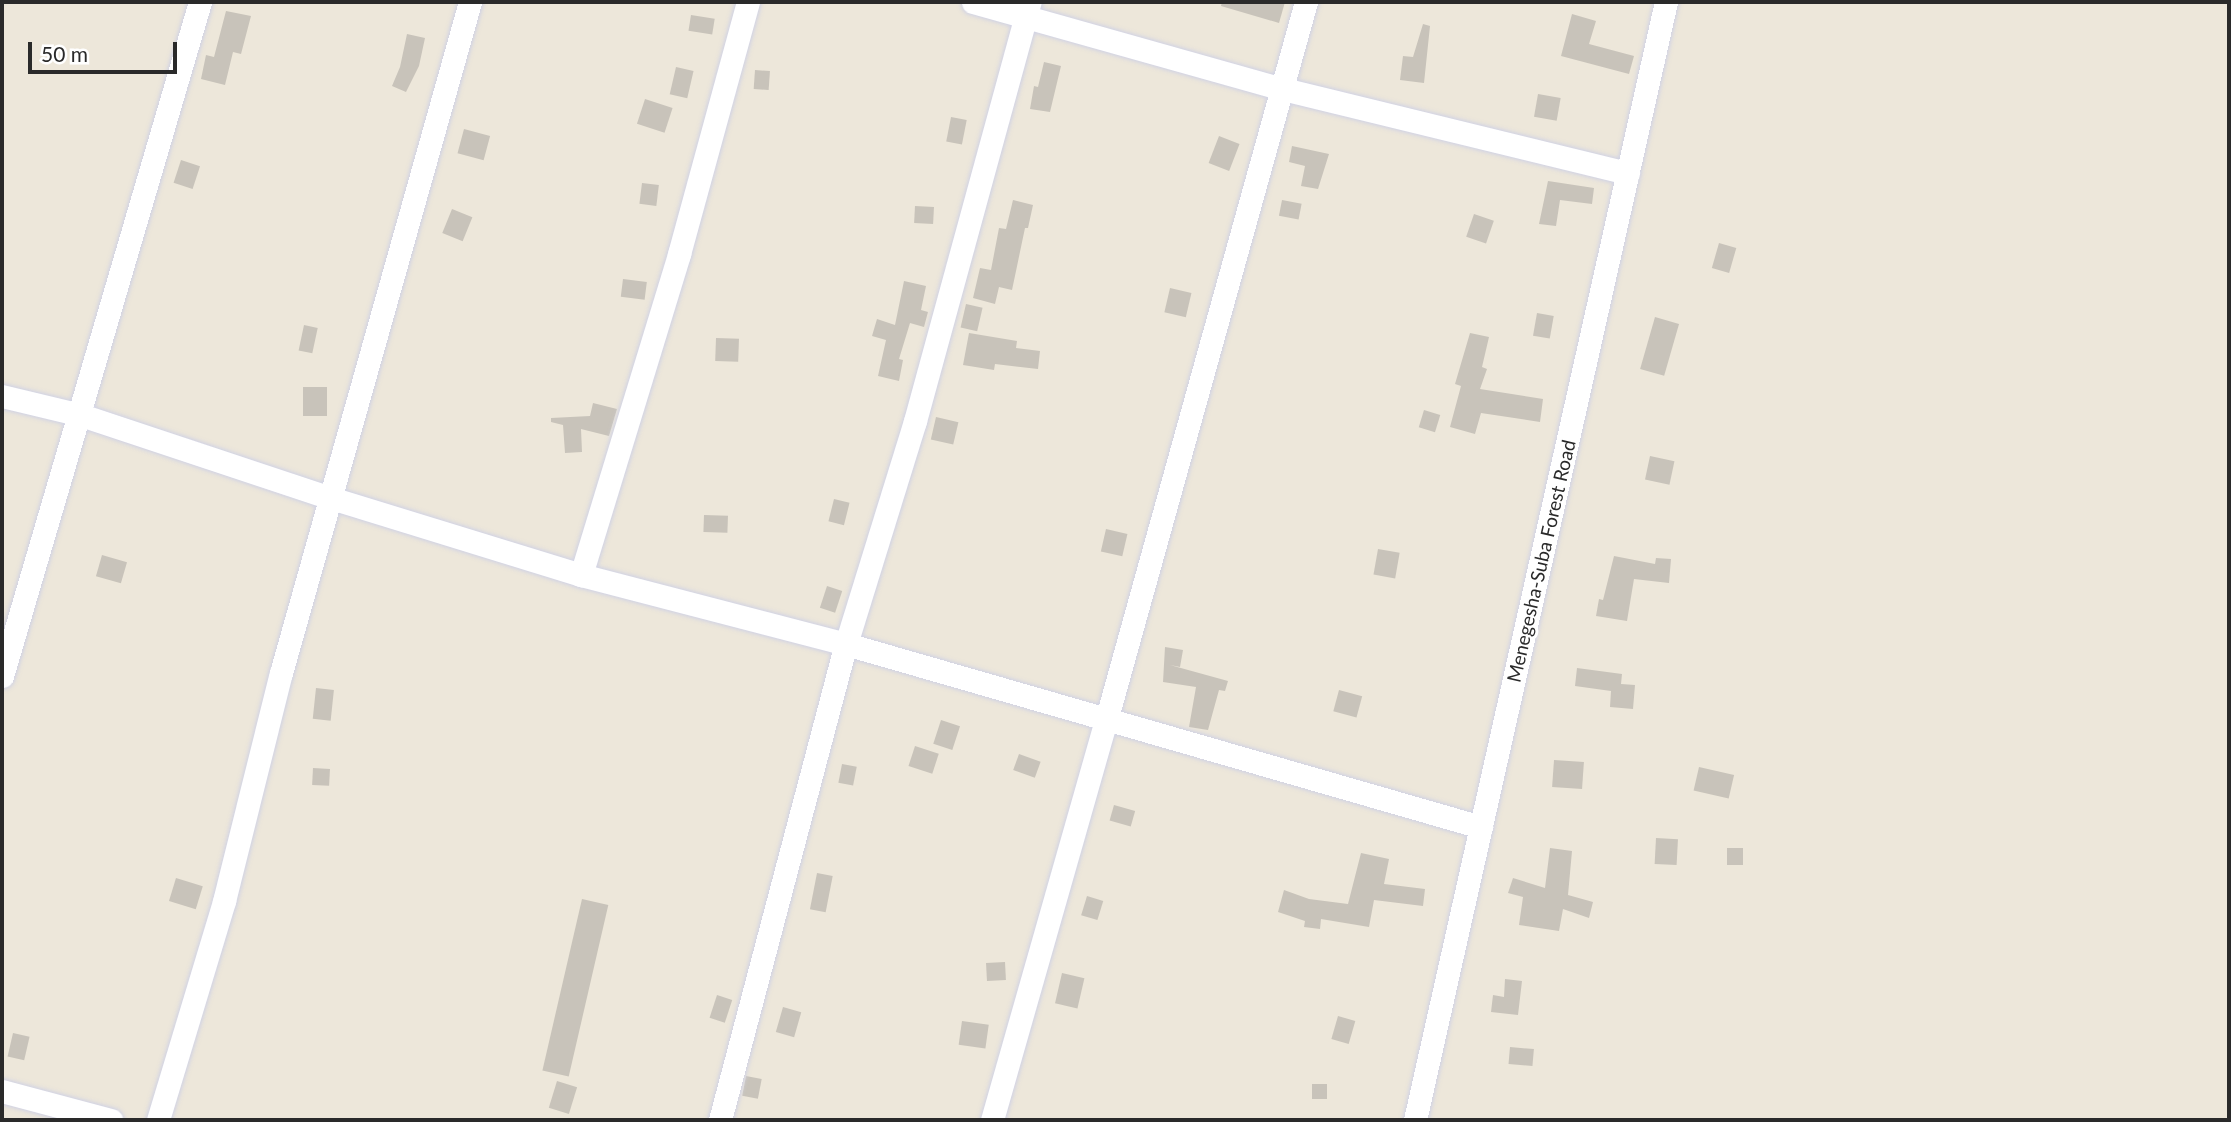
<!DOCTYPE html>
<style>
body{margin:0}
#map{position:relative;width:2231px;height:1122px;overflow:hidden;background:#ede7da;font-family:Lato,sans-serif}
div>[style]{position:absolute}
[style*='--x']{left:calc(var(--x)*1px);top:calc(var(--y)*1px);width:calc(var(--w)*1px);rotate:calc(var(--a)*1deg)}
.building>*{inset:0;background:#c8c3ba;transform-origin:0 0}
.roads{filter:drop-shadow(0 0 2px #d0d2e4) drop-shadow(0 0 2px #d0d2e4)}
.minor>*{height:23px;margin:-11.5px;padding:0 11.5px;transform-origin:11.5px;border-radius:11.5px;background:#fff}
span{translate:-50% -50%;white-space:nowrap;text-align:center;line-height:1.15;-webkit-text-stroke:6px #fff;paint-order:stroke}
.street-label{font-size:19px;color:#2a2a2a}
.frame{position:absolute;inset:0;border:4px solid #2a2a2a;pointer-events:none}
.scale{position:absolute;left:28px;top:42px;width:149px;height:32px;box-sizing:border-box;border:4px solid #2a2a2a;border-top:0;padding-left:9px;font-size:21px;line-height:24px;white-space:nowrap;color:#2a2a2a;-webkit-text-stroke:5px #fff;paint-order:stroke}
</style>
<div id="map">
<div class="building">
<div style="clip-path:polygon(1222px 2px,1285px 2px,1279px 23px,1221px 6px)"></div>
<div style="clip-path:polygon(226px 11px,251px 16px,241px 54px,233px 52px,225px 85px,201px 79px,206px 55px,214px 57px)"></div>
<div style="clip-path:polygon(1572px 14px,1596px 21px,1589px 44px,1634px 56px,1629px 74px,1561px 56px)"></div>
<div style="left:691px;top:15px;width:24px;height:16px;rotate:9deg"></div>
<div style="clip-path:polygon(1423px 24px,1430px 26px,1424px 83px,1400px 80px,1403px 56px,1413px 57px)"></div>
<div style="clip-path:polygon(407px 34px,425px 38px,419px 66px,406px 92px,392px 86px,400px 67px)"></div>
<div style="clip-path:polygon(1044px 62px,1061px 66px,1050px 112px,1030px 109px,1034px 86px,1038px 87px)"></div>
<div style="left:676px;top:67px;width:18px;height:28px;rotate:13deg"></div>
<div style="left:755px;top:70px;width:15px;height:19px;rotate:4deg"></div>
<div style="left:1538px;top:94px;width:23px;height:23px;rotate:10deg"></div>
<div style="left:645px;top:99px;width:29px;height:26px;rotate:18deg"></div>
<div style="left:951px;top:117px;width:16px;height:25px;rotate:11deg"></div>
<div style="left:464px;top:129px;width:27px;height:25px;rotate:15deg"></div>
<div style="left:1219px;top:136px;width:22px;height:29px;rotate:21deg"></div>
<div style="clip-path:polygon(1292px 146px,1329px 154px,1318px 189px,1301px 186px,1305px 166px,1289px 162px)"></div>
<div style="left:181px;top:160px;width:20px;height:24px;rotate:18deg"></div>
<div style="clip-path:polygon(1548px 181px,1594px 188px,1592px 204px,1560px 200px,1556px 226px,1539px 224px)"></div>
<div style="left:642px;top:183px;width:17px;height:21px;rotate:7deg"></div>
<div style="clip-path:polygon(1013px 200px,1033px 205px,1028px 228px,1025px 228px,1012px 290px,999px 287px,995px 304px,973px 298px,980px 268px,991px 270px,999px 228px,1006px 229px)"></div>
<div style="left:1282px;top:200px;width:20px;height:16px;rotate:11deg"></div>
<div style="left:915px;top:206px;width:19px;height:17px;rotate:3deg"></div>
<div style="left:452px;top:209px;width:22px;height:26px;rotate:22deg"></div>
<div style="left:1474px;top:214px;width:21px;height:24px;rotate:19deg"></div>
<div style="left:1719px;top:243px;width:18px;height:26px;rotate:16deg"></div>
<div style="left:623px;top:279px;width:24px;height:18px;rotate:7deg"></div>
<div style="clip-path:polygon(904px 281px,926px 286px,921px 310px,928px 312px,924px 327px,910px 323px,899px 359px,903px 360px,899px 381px,878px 376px,886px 340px,872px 336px,877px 319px,895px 325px)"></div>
<div style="left:1170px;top:288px;width:22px;height:25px;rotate:13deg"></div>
<div style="left:966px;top:304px;width:17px;height:24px;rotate:13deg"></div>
<div style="left:1537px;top:313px;width:17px;height:23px;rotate:10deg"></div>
<div style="left:1655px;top:317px;width:25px;height:54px;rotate:16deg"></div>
<div style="left:304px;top:325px;width:14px;height:26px;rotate:12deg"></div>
<div style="clip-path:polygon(969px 333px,1017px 341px,1016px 348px,1040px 351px,1038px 369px,995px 364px,994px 370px,963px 365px)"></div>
<div style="clip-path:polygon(1470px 333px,1489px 337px,1482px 367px,1487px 369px,1480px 389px,1543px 399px,1540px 422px,1481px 413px,1475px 434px,1450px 427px,1461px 386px,1455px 384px)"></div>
<div style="left:716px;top:338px;width:23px;height:23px;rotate:2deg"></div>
<div style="left:303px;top:387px;width:24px;height:29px"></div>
<div style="clip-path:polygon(593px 403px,617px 409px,609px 436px,581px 429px,582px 452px,565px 453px,563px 425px,551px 422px,551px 418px,590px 416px)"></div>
<div style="left:1424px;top:410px;width:17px;height:18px;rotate:17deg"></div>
<div style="left:936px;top:417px;width:23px;height:23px;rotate:13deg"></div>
<div style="left:1650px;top:456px;width:25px;height:24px;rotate:12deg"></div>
<div style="left:834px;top:499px;width:16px;height:23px;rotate:14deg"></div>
<div style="left:704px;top:515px;width:24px;height:17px;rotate:2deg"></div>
<div style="left:1106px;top:529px;width:22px;height:23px;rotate:13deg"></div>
<div style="left:1378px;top:549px;width:22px;height:26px;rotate:10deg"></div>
<div style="left:102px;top:555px;width:26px;height:22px;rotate:16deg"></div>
<div style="clip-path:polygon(1614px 556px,1655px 564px,1656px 558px,1671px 559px,1669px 583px,1634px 579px,1627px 621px,1596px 616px,1599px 599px,1603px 600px)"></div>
<div style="left:827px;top:586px;width:16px;height:23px;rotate:18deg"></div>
<div style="clip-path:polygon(1165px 647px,1183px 650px,1180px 667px,1170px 665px,1228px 681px,1225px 691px,1219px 690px,1208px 730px,1189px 727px,1196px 687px,1163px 682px)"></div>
<div style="clip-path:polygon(1577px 668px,1622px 674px,1621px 684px,1635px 685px,1633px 709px,1610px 707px,1611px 691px,1575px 686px)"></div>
<div style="left:316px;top:688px;width:18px;height:31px;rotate:6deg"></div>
<div style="left:1339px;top:690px;width:24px;height:22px;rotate:15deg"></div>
<div style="left:941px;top:720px;width:20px;height:25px;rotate:18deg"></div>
<div style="left:915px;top:746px;width:25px;height:21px;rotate:18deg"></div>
<div style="left:1019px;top:754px;width:23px;height:17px;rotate:20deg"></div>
<div style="left:1554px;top:760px;width:30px;height:27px;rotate:4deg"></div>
<div style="left:842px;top:764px;width:15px;height:19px;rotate:11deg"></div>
<div style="left:1699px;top:767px;width:36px;height:24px;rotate:13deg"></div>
<div style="left:313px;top:768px;width:17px;height:17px;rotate:3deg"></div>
<div style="left:1114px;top:805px;width:22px;height:16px;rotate:16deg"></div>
<div style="left:1656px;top:838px;width:22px;height:26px;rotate:3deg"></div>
<div style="clip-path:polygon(1550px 848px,1572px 851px,1568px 895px,1593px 902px,1589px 918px,1563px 909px,1559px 931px,1519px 925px,1523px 897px,1508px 893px,1513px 878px,1545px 888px)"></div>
<div style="left:1727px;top:848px;width:16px;height:17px"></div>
<div style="clip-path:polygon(1361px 853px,1389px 859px,1384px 884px,1425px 889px,1423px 906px,1374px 900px,1369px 927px,1321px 919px,1320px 929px,1304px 927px,1305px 921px,1278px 912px,1284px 890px,1309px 899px,1348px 904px)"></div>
<div style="left:817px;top:873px;width:16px;height:37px;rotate:11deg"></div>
<div style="left:176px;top:878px;width:28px;height:24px;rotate:17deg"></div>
<div style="left:1087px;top:896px;width:17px;height:20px;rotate:17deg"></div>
<div style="left:582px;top:899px;width:27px;height:176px;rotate:13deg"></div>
<div style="left:1005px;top:962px;width:18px;height:19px;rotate:87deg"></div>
<div style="left:1062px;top:973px;width:23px;height:31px;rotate:13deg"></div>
<div style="clip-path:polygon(1505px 979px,1522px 981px,1518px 1015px,1491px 1012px,1493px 995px,1504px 997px)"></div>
<div style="left:717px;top:995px;width:16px;height:24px;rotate:18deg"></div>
<div style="left:783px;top:1007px;width:19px;height:26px;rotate:16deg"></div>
<div style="left:1338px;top:1016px;width:18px;height:24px;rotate:16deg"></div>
<div style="left:962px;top:1021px;width:27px;height:24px;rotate:8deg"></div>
<div style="left:13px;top:1033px;width:17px;height:24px;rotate:13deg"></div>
<div style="left:1510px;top:1047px;width:24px;height:17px;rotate:5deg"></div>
<div style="left:746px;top:1076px;width:16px;height:20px;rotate:11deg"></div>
<div style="left:557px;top:1081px;width:21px;height:28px;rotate:17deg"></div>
<div style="left:1312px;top:1084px;width:15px;height:15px"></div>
</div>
<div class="roads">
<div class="minor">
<div style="--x:973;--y:2;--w:322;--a:15.7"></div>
<div style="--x:1283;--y:89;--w:355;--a:13.7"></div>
<div style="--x:2;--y:396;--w:81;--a:13.5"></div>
<div style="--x:81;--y:415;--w:263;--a:18.4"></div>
<div style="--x:331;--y:498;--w:262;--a:17.1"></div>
<div style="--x:581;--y:575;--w:274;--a:14.6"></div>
<div style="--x:846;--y:644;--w:661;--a:16.08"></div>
<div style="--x:581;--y:575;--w:336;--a:-73"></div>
<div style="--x:679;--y:254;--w:261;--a:-74.7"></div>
<div style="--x:2;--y:676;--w:702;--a:-73.63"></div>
<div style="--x:2;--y:1091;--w:113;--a:14.9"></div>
<div style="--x:158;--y:1120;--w:229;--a:-73.2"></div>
<div style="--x:224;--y:901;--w:235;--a:-76"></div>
<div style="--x:281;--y:673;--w:697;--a:-74.27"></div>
<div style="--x:720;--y:1120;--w:492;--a:-75.2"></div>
<div style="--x:846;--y:644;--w:233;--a:-72.8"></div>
<div style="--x:915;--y:421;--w:434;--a:-74.7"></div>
<div style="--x:992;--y:1120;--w:415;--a:-74.1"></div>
<div style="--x:1106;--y:721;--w:746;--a:-74.46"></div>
<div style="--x:1415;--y:1120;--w:1146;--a:-77.35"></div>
</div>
</div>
<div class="street-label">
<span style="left:1541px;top:561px;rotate:-77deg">Menegesha-Suba Forest Road</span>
</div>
<div class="frame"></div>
<div class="scale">50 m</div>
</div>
